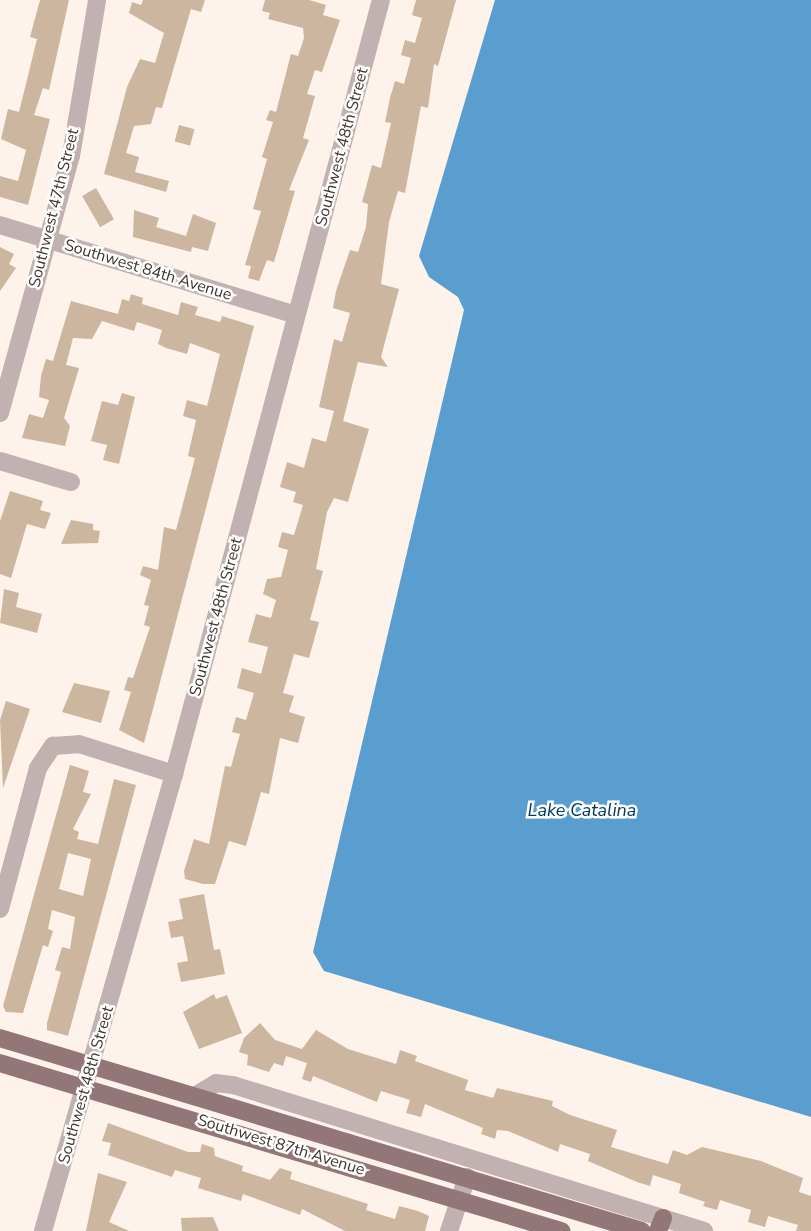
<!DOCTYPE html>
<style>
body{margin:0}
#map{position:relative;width:811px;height:1231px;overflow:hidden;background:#fdf3ea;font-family:"Nunito Sans",sans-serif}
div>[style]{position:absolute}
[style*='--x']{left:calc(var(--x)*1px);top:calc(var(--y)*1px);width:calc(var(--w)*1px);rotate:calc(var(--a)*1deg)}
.water>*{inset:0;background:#599ecf}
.building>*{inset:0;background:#ccb69f;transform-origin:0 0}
.minor>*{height:18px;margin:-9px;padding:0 9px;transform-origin:9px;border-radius:9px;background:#c1b1b1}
.major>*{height:18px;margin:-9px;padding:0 9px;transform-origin:9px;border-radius:9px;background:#937778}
span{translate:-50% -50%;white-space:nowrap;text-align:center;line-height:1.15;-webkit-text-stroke:5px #fff;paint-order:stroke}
.street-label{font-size:16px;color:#3f362c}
.water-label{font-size:18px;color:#003858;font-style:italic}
</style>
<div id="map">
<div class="water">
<div style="clip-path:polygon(495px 0,811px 0,811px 1117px,324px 971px,313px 952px,464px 310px,458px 297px,429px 277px,419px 256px)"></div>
</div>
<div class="building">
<div style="clip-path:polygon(40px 0,69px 0,49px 90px,43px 88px,34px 115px,50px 119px,28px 205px,0 197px,0 176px,18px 181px,26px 150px,1px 139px,8px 109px,19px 112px,37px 39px,30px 37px)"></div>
<div style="clip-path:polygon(143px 0,205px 0,201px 12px,191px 9px,162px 108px,156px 107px,151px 124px,134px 126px,126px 153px,139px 157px,135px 172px,169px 181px,166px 192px,104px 174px,127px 87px,140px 59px,155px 63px,164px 33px,129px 13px,132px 2px,141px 5px)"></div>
<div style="clip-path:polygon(265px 0,309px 0,326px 5px,323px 15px,340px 20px,322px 72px,315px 70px,307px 94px,315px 96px,303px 138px,309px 140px,289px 190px,295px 191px,274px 262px,267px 260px,259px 281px,248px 278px,251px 266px,245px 265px,261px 211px,253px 209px,267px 159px,262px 157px,273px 122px,266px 120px,270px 110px,276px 112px,291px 54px,298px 56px,304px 38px,303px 28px,268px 19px,270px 13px,262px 11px)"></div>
<div style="clip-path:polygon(416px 0,456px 0,438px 66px,434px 64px,428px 108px,421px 106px,405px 193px,398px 191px,389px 222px,381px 284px,399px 289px,381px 357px,388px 367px,358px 362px,343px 421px,369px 429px,348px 502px,334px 498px,327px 512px,316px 569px,323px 571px,310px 620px,319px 622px,309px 658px,294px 654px,283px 693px,294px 696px,289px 712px,305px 717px,298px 743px,280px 738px,269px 794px,261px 792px,246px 846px,229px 841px,215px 884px,203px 884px,185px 879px,184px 871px,194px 839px,209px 844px,225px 766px,231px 767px,240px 734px,232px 732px,236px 717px,246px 720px,254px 693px,237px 688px,242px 668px,261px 674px,268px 647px,248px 642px,256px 614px,271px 618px,276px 600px,263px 594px,267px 579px,281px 577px,288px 550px,278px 547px,282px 532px,294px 535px,303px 505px,293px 502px,296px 492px,280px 487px,287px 462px,304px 468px,312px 438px,326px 442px,334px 411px,319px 407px,334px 339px,342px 342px,350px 313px,333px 308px,336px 291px,350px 250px,358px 252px,366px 227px,368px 204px,362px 202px,372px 165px,381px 168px,391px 123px,385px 122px,390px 98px,395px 81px,404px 84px,411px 58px,401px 55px,405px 40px,415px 43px,422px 18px,412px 15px)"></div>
<div style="left:179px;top:125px;width:16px;height:17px;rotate:15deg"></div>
<div style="left:96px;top:188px;width:36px;height:16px;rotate:60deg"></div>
<div style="clip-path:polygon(134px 210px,159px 218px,156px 227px,186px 236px,193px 214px,216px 223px,208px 251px,192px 247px,191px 252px,133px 237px)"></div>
<div style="clip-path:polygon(0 247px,14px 254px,9px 264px,16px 268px,0 291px)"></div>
<div style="clip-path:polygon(131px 294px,143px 298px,142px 304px,178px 315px,181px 302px,198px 307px,195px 315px,220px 322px,222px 316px,254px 326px,144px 743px,119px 730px,131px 692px,124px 690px,128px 677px,133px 678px,150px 627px,144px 625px,149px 606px,144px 605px,151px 580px,140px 575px,143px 566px,158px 570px,164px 527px,176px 530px,195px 458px,188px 456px,196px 420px,183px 416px,187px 400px,207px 406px,220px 354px,190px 343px,187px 354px,166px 348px,158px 344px,162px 330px,137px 322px,134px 331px,102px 321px,92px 339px,73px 338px,66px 365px,79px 368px,64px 418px,70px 426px,65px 446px,22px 438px,29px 414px,43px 418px,49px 400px,39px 397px,41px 376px,46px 359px,53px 361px,71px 301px,118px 314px,122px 299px,129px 301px)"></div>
<div style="clip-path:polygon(122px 393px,135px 397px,119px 464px,103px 460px,107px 445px,91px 441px,102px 401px,118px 405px)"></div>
<div style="clip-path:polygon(10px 491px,43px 501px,40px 510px,51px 513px,45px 529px,27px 524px,11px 578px,0 574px,0 521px)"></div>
<div style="clip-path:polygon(71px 520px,93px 524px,93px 530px,100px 531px,98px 543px,61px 544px)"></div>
<div style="clip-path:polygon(4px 589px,19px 593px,16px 607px,42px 614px,37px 633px,0 623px)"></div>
<div style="clip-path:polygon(74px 683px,110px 691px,101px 723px,62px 712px)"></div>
<div style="clip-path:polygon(6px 701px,30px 709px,3px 788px,0 720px)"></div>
<div style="clip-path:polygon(evenodd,70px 765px,89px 771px,83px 792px,91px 794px,73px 829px,79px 832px,77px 839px,98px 844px,114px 779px,136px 785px,68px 1036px,47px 1030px,47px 1023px,61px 972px,55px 970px,62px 947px,70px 949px,75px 917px,52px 910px,48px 929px,53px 931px,48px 947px,43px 945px,23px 1013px,6px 1012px,3px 1006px,70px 765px,68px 853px,91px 859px,83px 896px,59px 889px,68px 853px)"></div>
<div style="clip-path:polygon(204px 894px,214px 950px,220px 949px,225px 974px,181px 982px,177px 963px,188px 961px,183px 936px,171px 938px,168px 922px,183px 919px,179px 899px)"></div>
<div style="clip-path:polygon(214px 994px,216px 999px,227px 995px,242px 1033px,199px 1049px,183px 1012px)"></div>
<div style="clip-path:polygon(260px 1023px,275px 1040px,302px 1049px,316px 1030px,348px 1049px,396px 1064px,400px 1050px,417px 1056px,415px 1061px,468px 1080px,465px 1090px,493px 1098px,497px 1088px,553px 1101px,552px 1106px,570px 1115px,617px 1130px,611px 1147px,668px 1164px,673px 1150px,687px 1155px,702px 1147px,761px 1161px,803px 1178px,799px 1192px,811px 1196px,811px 1231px,796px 1231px,798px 1225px,768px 1216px,765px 1227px,748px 1222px,751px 1210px,720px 1200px,717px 1210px,703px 1206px,705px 1202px,679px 1193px,681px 1184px,653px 1175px,650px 1186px,637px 1182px,588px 1161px,590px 1154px,560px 1144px,558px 1152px,508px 1131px,497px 1130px,495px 1139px,481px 1134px,483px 1128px,425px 1104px,421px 1117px,406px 1113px,410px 1100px,381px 1091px,377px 1102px,313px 1076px,311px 1082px,302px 1079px,307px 1063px,286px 1056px,283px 1066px,274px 1063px,269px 1072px,247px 1065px,248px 1055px,239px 1052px,244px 1038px)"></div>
<div style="clip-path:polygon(108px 1123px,188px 1152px,200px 1152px,202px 1144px,214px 1148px,215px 1156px,243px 1166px,242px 1171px,270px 1180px,280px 1168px,292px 1172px,290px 1179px,368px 1204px,366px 1210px,395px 1219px,399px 1206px,418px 1211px,429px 1216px,425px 1231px,345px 1231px,302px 1209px,300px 1215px,243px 1194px,241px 1201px,198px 1188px,201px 1178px,175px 1170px,172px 1177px,108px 1155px,111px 1143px,102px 1141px)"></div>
<div style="clip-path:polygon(98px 1173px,127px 1182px,109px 1222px,129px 1231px,86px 1231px)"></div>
<div style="clip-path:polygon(213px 1217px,219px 1231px,182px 1231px,181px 1218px)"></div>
</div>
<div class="minor">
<div style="--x:0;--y:225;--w:309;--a:16.9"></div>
<div style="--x:0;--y:413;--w:267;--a:-74.6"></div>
<div style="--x:71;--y:156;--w:158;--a:-80.5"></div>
<div style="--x:0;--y:461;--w:74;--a:16.5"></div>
<div style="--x:0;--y:909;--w:146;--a:-74.9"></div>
<div style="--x:38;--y:768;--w:27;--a:-56"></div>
<div style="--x:53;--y:746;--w:26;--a:-4"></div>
<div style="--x:79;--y:744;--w:100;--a:17.5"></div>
<div style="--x:198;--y:1094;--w:21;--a:-31"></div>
<div style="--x:216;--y:1083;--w:17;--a:7"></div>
<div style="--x:233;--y:1085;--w:493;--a:17.2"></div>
<div style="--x:43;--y:1231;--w:475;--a:-74"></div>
<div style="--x:174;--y:774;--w:801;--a:-75.03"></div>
<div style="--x:449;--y:1231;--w:57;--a:-71.6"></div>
</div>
<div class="major">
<div style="--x:0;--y:1038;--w:670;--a:16.73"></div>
<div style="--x:0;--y:1063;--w:586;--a:16.67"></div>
<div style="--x:658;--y:1231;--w:14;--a:-69"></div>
</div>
<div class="street-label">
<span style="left:342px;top:147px;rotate:-75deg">Southwest 48th Street</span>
<span style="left:54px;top:208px;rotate:-76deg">Southwest 47th Street</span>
<span style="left:148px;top:270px;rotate:17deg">Southwest 84th Avenue</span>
<span style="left:216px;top:617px;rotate:-75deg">Southwest 48th Street</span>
<span style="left:86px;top:1085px;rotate:-74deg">Southwest 48th Street</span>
<span style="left:281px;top:1145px;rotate:17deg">Southwest 87th Avenue</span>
</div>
<div class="water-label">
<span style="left:582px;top:810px">Lake Catalina</span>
</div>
</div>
